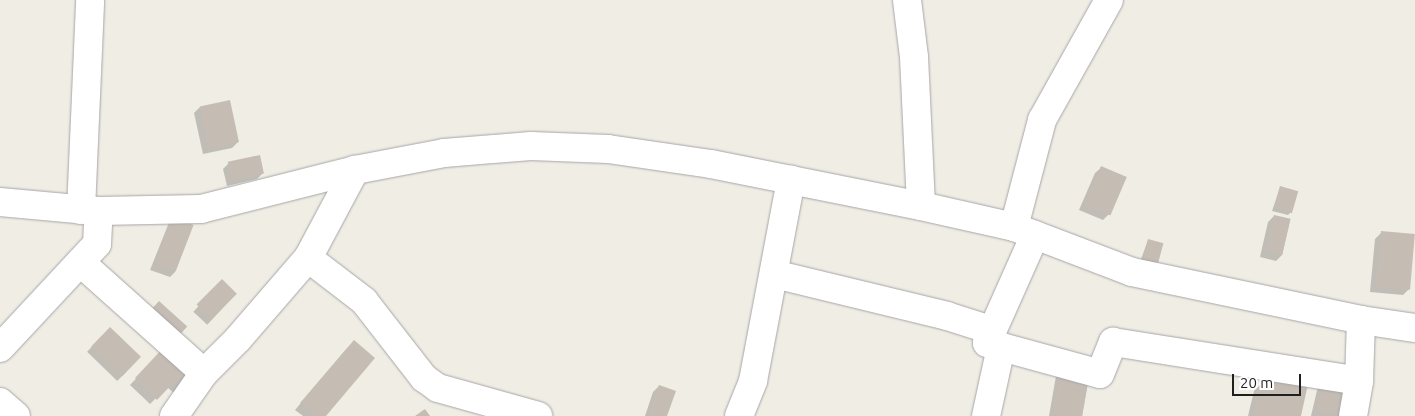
<!DOCTYPE html>
<style>
body{margin:0}
#map{position:relative;width:1415px;height:416px;overflow:hidden;background:#f0ede5;font-family:Ubuntu,sans-serif}
div>[style]{position:absolute}
[style*='--x']{left:calc(var(--x)*1px);top:calc(var(--y)*1px);width:calc(var(--w)*1px);rotate:calc(var(--a)*1deg)}
.shadow>*{inset:0;background:#0003;transform-origin:0 0}
.building>*{inset:0;background:#c5bcb4;transform-origin:0 0}
.roads{filter:drop-shadow(0 0 1px #a6a6a6) drop-shadow(0 0 1px #a6a6a6)}
.minor>*{height:28px;margin:-14px;padding:0 14px;transform-origin:14px;border-radius:14px;background:#fff}
span{translate:-50% -50%;white-space:nowrap;text-align:center;line-height:1.15;-webkit-text-stroke:4px #fff;paint-order:stroke}
.scale{position:absolute;left:1232px;top:374px;width:69px;height:22px;box-sizing:border-box;border:2px solid #1f1f1f;border-top:0;padding-left:6px;font-size:15px;line-height:18px;white-space:nowrap;color:#1f1f1f;-webkit-text-stroke:4px #fff;paint-order:stroke}
</style>
<div id="map">
<div class="shadow">
<div style="clip-path:polygon(200px 107px,238px 142px,232px 148px,203px 154px,194px 113px)"></div>
<div style="clip-path:polygon(229px 163px,263px 173px,257px 179px,227px 186px,223px 169px)"></div>
<div style="clip-path:polygon(1101px 168px,1109px 214px,1103px 220px,1079px 210px,1095px 173px)"></div>
<div style="clip-path:polygon(1280px 188px,1291px 212px,1288px 215px,1272px 211px)"></div>
<div style="clip-path:polygon(1274px 216px,1290px 220px,1282px 255px,1276px 261px,1260px 257px,1268px 222px)"></div>
<div style="clip-path:polygon(173px 219px,175px 272px,170px 277px,150px 270px,168px 225px)"></div>
<div style="clip-path:polygon(1381px 233px,1409px 289px,1403px 295px,1370px 292px,1375px 239px)"></div>
<div style="clip-path:polygon(1148px 240px,1156px 263px,1153px 265px,1140px 262px)"></div>
<div style="left:222px;top:281px;width:19px;height:42px;rotate:43deg"></div>
<div style="left:110px;top:328px;width:42px;height:33px;rotate:44deg"></div>
<div style="clip-path:polygon(348px 347px,324px 416px,303px 416px,295px 410px)"></div>
<div style="clip-path:polygon(165px 348px,195px 376px,176px 395px,167px 387px,150px 404px,130px 385px)"></div>
<div style="clip-path:polygon(1275px 369px,1300px 416px,1248px 416px,1254px 391px,1262px 383px,1266px 384px,1267px 378px)"></div>
<div style="clip-path:polygon(1062px 370px,1089px 375px,1082px 416px,1049px 416px,1056px 376px)"></div>
<div style="clip-path:polygon(1324px 380px,1344px 416px,1311px 416px,1318px 386px)"></div>
<div style="clip-path:polygon(659px 386px,666px 416px,645px 416px,653px 392px)"></div>
</div>
<div class="building">
<div style="left:230px;top:100px;width:43px;height:31px;rotate:78deg"></div>
<div style="left:260px;top:155px;width:19px;height:33px;rotate:78deg"></div>
<div style="left:1101px;top:166px;width:28px;height:42px;rotate:23deg"></div>
<div style="left:1280px;top:186px;width:19px;height:23px;rotate:16deg"></div>
<div style="left:1274px;top:215px;width:17px;height:37px;rotate:13deg"></div>
<div style="left:173px;top:217px;width:22px;height:50px;rotate:21deg"></div>
<div style="left:1381px;top:231px;width:34px;height:56px;rotate:5deg"></div>
<div style="left:1148px;top:239px;width:16px;height:21px;rotate:15deg"></div>
<div style="left:222px;top:279px;width:21px;height:36px;rotate:45deg"></div>
<div style="left:159px;top:301px;width:38px;height:21px;rotate:42deg"></div>
<div style="left:110px;top:327px;width:43px;height:27px;rotate:44deg"></div>
<div style="clip-path:polygon(354px 340px,375px 358px,326px 416px,315px 416px,300px 403px)"></div>
<div style="clip-path:polygon(165px 346px,197px 376px,183px 390px,174px 382px,157px 400px,135px 378px)"></div>
<div style="clip-path:polygon(1275px 368px,1310px 375px,1301px 416px,1254px 416px,1261px 382px,1272px 384px)"></div>
<div style="left:1061px;top:369px;width:29px;height:47px;rotate:10deg"></div>
<div style="left:1323px;top:379px;width:30px;height:33px;rotate:12deg"></div>
<div style="clip-path:polygon(659px 385px,676px 391px,667px 416px,648px 416px)"></div>
<div style="clip-path:polygon(425px 409px,430px 416px,415px 416px)"></div>
</div>
<div class="roads">
<div class="minor">
<div style="--x:907;--y:0;--w:57;--a:83"></div>
<div style="--x:914;--y:57;--w:149;--a:87.3"></div>
<div style="--x:0;--y:202;--w:99;--a:5.2"></div>
<div style="--x:99;--y:211;--w:102;--a:-1.1"></div>
<div style="--x:201;--y:209;--w:159;--a:-14.2"></div>
<div style="--x:355;--y:170;--w:91;--a:-10.8"></div>
<div style="--x:444;--y:153;--w:87;--a:-4.6"></div>
<div style="--x:531;--y:146;--w:77;--a:2.2"></div>
<div style="--x:608;--y:149;--w:104;--a:8.3"></div>
<div style="--x:711;--y:164;--w:214;--a:11.3"></div>
<div style="--x:921;--y:206;--w:95;--a:12.7"></div>
<div style="--x:1014;--y:227;--w:126;--a:20.9"></div>
<div style="--x:1132;--y:272;--w:234;--a:11.8"></div>
<div style="--x:1361;--y:320;--w:55;--a:8.4"></div>
<div style="--x:81;--y:210;--w:210;--a:-87.5"></div>
<div style="--x:1014;--y:227;--w:111;--a:-75.3"></div>
<div style="--x:1042;--y:120;--w:137;--a:-60.8"></div>
<div style="--x:1035;--y:235;--w:118;--a:114"></div>
<div style="--x:987;--y:343;--w:117;--a:15.3"></div>
<div style="--x:1100;--y:374;--w:35;--a:-68"></div>
<div style="--x:1113;--y:342;--w:249;--a:9"></div>
<div style="--x:308;--y:258;--w:71;--a:37.5"></div>
<div style="--x:364;--y:301;--w:98;--a:52.1"></div>
<div style="--x:424;--y:378;--w:17;--a:36"></div>
<div style="--x:438;--y:388;--w:104;--a:15.6"></div>
<div style="--x:80;--y:262;--w:166;--a:41.8"></div>
<div style="--x:774;--y:274;--w:178;--a:13.6"></div>
<div style="--x:947;--y:316;--w:46;--a:17.7"></div>
<div style="--x:0;--y:348;--w:142;--a:-47"></div>
<div style="--x:97;--y:244;--w:33;--a:-87"></div>
<div style="--x:0;--y:402;--w:21;--a:41"></div>
<div style="--x:174;--y:416;--w:52;--a:-55.1"></div>
<div style="--x:204;--y:373;--w:48;--a:-45"></div>
<div style="--x:238;--y:339;--w:107;--a:-49.2"></div>
<div style="--x:308;--y:258;--w:100;--a:-61.9"></div>
<div style="--x:739;--y:416;--w:38;--a:-68"></div>
<div style="--x:753;--y:381;--w:205;--a:-79.3"></div>
<div style="--x:986;--y:416;--w:71;--a:-77.7"></div>
<div style="--x:1353;--y:416;--w:36;--a:-80"></div>
<div style="--x:1359;--y:381;--w:61;--a:-88.1"></div>
</div>
</div>
<div class="scale">20 m</div>
</div>
